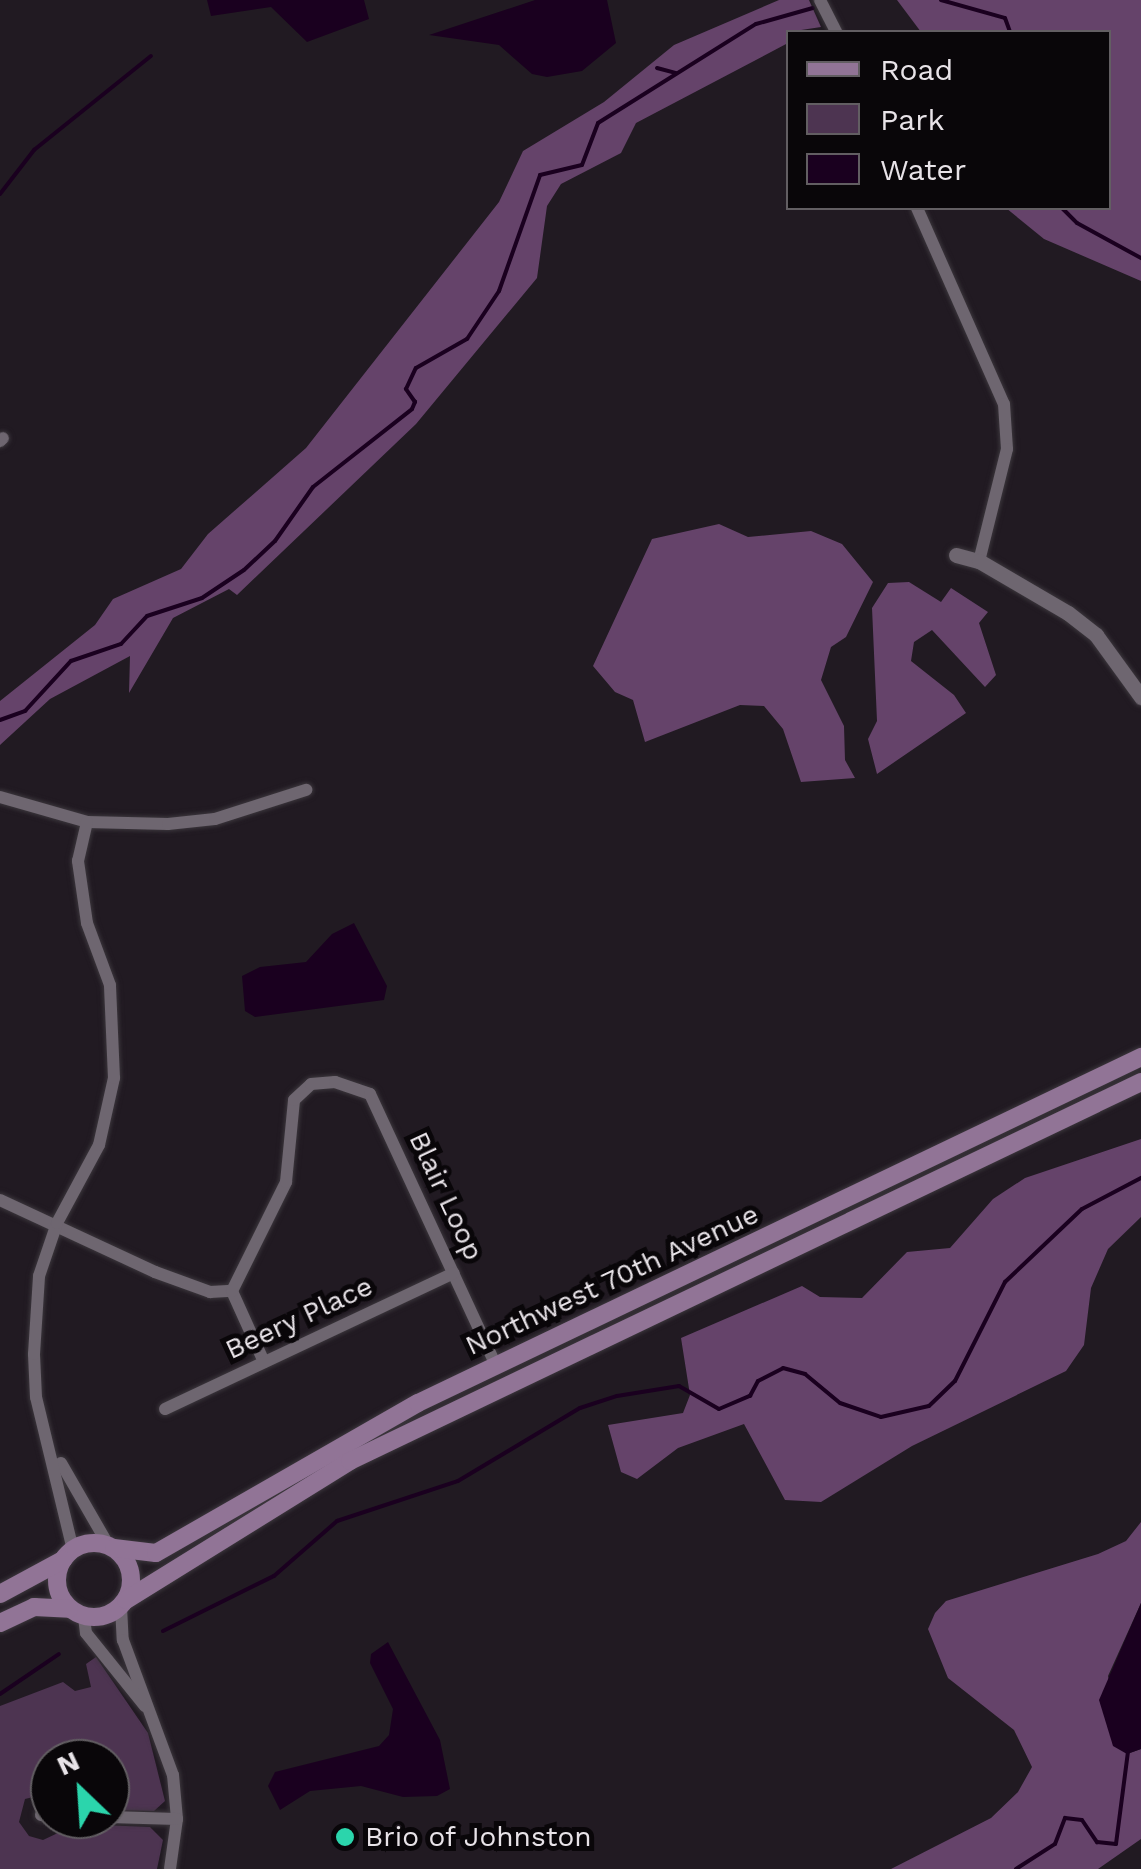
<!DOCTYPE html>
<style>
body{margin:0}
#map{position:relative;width:1141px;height:1869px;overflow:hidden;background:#211a22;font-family:"Work Sans",sans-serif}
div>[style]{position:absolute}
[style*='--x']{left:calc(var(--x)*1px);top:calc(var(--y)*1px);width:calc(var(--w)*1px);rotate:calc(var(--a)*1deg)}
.green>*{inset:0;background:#4d3451}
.forest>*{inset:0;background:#65436a}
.water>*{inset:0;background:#1a001f}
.stream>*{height:4px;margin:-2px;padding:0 2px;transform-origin:2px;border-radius:2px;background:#1a001f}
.roads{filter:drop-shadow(0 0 2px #3b363c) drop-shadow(0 0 2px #3b363c)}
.minor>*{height:12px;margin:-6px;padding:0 6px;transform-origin:6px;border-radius:6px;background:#6e6670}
.tertiary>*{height:15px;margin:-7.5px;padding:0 7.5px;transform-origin:7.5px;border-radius:7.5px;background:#6e6670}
.secondary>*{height:18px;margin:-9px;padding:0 9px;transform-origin:9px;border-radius:9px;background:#917496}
.secondary>.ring{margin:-9px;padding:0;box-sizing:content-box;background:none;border:18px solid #917496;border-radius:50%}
.dots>*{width:28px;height:28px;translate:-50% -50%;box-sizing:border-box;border:5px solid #090609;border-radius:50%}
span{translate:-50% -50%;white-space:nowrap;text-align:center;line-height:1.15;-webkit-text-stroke:10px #090609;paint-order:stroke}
.street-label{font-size:28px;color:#e8e3e8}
.poi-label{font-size:28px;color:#e8e3e8}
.left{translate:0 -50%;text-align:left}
.legend{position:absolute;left:786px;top:30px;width:325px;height:180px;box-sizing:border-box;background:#090609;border:2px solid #625e62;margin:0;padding:12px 18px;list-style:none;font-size:30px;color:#e8e3e8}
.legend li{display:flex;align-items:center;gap:20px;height:50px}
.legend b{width:50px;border:2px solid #625e62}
.north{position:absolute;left:30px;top:1739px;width:100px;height:100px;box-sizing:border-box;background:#090609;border:2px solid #625e62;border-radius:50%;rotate:335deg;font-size:28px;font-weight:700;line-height:40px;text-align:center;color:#e8e3e8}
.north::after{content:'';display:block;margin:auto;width:35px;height:45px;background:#2bd5ac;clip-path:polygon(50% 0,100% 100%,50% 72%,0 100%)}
</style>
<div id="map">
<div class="green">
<div style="clip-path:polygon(96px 1657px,148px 1733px,165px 1801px,154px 1811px,110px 1810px,110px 1759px,50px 1759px,50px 1793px,25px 1799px,19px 1822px,29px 1836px,43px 1840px,77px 1824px,150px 1827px,163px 1840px,157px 1869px,0 1869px,0 1706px,63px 1682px,75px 1691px,91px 1687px,86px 1664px)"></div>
</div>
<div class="forest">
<div style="clip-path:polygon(779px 0,809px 0,821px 27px,788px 32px,788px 43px,636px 123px,621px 153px,561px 184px,547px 206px,537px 278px,416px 424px,237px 595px,229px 589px,173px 618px,129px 693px,130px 656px,50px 699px,0 745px,0 701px,95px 625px,113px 599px,181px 569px,208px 534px,306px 448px,499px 202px,523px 151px,604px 102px,674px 45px)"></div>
<div style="clip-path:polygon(897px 0,1141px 0,1141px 281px,1044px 239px,1006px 208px,1108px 208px,1108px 32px,921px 32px)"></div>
<div style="clip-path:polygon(719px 524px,748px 537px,811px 531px,842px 544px,873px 582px,846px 637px,831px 647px,821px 680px,844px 726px,845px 760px,855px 778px,801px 782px,783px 729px,764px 706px,740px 705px,645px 742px,633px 700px,615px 692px,593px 666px,652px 539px)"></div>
<div style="clip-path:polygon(909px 582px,941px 602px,951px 588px,988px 612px,979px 623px,996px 675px,985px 687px,932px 630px,914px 642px,911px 661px,954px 695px,966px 713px,877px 774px,868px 739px,877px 721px,872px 608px,888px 583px)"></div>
<div style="clip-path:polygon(1141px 1139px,1141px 1217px,1108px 1249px,1091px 1288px,1084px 1345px,1066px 1371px,912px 1446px,821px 1502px,785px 1500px,744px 1424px,678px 1448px,637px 1479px,621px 1472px,608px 1425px,683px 1413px,690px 1395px,681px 1338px,802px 1286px,820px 1297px,862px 1298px,907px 1252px,950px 1248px,993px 1199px,1025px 1178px)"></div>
<div style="clip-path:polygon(1141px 1522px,1141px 1603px,1108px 1676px,1127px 1754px,1141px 1749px,1141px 1839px,1098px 1869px,891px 1869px,991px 1818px,1018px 1792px,1032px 1767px,1014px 1730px,948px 1678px,928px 1629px,935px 1613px,946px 1601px,1098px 1554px,1126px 1541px)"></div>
</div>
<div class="water">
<div style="clip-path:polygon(207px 0,364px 0,369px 19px,307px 42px,271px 7px,211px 16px)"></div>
<div style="clip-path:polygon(535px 0,607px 0,616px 43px,582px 71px,547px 77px,532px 74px,499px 45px,429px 35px)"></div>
<div style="clip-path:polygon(354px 923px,387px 986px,384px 1000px,255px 1017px,245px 1011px,242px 976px,260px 967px,306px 962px,332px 934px)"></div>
<div style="clip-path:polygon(1141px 1603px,1141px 1749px,1127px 1754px,1113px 1746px,1099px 1700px)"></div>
<div style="clip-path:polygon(388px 1642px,440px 1740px,450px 1789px,437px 1796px,403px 1797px,361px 1786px,310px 1791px,280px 1810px,268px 1786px,275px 1772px,379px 1746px,389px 1735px,393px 1709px,370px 1663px,371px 1654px)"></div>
</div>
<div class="stream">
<div style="--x:941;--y:0;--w:66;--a:15.7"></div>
<div style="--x:1005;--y:18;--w:15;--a:70"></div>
<div style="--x:657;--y:68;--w:20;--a:15"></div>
<div style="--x:0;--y:194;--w:56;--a:-52.3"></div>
<div style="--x:34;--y:150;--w:150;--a:-38.8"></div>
<div style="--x:1062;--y:208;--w:21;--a:45"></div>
<div style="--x:1077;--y:223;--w:73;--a:28.7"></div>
<div style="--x:0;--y:720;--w:27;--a:-20"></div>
<div style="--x:25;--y:711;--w:68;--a:-47.4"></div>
<div style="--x:71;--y:661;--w:53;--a:-18.8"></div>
<div style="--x:121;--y:644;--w:38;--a:-47"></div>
<div style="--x:147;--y:616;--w:58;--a:-18.1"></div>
<div style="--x:202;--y:598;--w:50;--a:-33.7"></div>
<div style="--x:244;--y:570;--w:42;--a:-43.1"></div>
<div style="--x:275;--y:541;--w:66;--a:-54.9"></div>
<div style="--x:313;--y:487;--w:126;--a:-38.2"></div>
<div style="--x:412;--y:409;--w:8;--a:-67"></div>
<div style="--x:415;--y:402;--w:16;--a:-125"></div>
<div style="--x:406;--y:389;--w:23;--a:-65"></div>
<div style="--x:416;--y:368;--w:59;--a:-29.6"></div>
<div style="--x:467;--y:339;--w:58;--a:-56.3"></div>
<div style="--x:499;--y:291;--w:123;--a:-70.5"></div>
<div style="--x:540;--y:175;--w:43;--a:-13.4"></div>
<div style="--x:582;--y:165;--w:45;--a:-69.1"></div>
<div style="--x:598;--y:123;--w:186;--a:-32.1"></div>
<div style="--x:756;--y:24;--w:59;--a:-15.7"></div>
<div style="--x:163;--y:1631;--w:124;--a:-26.4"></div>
<div style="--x:274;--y:1576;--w:84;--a:-41.1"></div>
<div style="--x:337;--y:1521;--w:127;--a:-18.3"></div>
<div style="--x:458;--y:1481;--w:142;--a:-30.9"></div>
<div style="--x:580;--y:1408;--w:39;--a:-18"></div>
<div style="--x:617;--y:1396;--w:63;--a:-9.2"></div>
<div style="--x:679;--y:1386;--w:46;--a:29.9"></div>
<div style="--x:719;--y:1409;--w:34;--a:-23"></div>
<div style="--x:750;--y:1396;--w:17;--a:-62"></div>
<div style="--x:758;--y:1381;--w:28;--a:-27"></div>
<div style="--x:783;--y:1368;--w:23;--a:15"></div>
<div style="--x:805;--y:1374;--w:45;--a:39.6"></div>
<div style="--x:840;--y:1403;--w:43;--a:18.9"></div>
<div style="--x:881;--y:1417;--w:49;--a:-12.9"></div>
<div style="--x:929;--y:1406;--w:36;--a:-44"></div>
<div style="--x:955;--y:1381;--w:111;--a:-63.2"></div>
<div style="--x:1005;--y:1282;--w:106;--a:-43.5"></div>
<div style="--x:1082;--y:1209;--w:67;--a:-27.7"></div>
<div style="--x:0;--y:1694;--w:71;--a:-34.1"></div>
<div style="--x:1016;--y:1869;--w:46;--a:-32.7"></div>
<div style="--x:1055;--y:1844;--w:28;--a:-69"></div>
<div style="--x:1065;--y:1818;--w:17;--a:7"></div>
<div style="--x:1082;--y:1820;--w:27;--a:56"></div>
<div style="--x:1097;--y:1842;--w:19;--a:6"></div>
<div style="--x:1116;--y:1844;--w:93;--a:-82.6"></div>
</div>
<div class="roads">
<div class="minor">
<div style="--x:820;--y:0;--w:36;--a:63"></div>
<div style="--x:917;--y:208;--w:214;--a:66.1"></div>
<div style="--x:1004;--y:404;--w:45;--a:86.2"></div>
<div style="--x:1007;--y:449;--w:115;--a:104"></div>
<div style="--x:0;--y:441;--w:4;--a:-45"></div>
<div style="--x:0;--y:797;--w:91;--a:16"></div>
<div style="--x:87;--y:822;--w:81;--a:1.4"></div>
<div style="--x:168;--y:824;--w:47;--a:-6.1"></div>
<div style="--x:215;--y:819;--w:96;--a:-17.7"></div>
<div style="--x:0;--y:1200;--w:171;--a:24.9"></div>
<div style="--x:155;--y:1272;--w:59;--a:20"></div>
<div style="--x:210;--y:1292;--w:22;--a:-3"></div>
<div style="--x:264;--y:1362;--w:78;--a:-114.3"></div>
<div style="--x:232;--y:1291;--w:122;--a:-63.6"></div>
<div style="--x:286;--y:1182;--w:82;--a:-84.4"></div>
<div style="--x:294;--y:1100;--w:23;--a:-43"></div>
<div style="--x:311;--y:1084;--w:24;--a:-5"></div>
<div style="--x:335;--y:1082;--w:37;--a:19"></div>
<div style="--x:370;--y:1094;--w:299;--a:65.1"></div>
<div style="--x:165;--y:1409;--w:319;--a:-25.2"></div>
<div style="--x:61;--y:1463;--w:96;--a:60"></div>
<div style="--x:73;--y:1550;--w:157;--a:-103.6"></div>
<div style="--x:36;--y:1397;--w:43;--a:-92.7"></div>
<div style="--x:34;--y:1354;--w:78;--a:-86.3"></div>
<div style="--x:39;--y:1276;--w:56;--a:-71.2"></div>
<div style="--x:57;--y:1223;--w:89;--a:-61.7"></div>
<div style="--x:99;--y:1145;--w:69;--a:-77.4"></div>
<div style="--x:114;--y:1078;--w:93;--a:-92.5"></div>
<div style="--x:110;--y:985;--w:66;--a:-110.4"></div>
<div style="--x:87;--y:923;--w:63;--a:-98.3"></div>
<div style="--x:78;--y:861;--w:40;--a:-77"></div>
<div style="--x:121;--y:1607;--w:33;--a:87"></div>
<div style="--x:123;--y:1640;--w:144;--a:69.7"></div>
<div style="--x:173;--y:1775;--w:44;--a:84.8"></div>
<div style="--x:177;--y:1819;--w:50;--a:98"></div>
<div style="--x:84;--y:1617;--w:16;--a:83"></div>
<div style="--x:86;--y:1633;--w:94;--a:51.1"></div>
<div style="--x:41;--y:1815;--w:9;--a:6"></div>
<div style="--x:110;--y:1817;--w:67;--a:1.7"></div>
</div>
<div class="tertiary">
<div style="--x:956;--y:555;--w:24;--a:15"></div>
<div style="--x:979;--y:561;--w:103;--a:30.3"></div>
<div style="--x:1068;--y:613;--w:36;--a:38"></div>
<div style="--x:1096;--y:635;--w:77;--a:54"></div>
</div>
<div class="secondary">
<div class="ring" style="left:57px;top:1543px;width:56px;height:56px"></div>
<div style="--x:114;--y:1548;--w:42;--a:6.8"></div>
<div style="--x:156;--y:1553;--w:302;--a:-29.8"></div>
<div style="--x:418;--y:1403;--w:802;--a:-25.57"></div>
<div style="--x:0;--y:1594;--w:72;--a:-28.4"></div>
<div style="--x:126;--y:1600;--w:264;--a:-31.8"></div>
<div style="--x:350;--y:1461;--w:877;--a:-25.6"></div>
<div style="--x:0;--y:1623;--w:38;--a:-25"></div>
<div style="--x:34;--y:1607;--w:35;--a:3"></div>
</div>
</div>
<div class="dots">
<div style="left:345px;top:1837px;background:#2bd5ac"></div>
</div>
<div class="street-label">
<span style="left:446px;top:1196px;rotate:65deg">Blair Loop</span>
<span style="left:612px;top:1280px;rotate:-25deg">Northwest 70th Avenue</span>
<span style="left:299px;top:1318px;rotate:-25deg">Beery Place</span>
</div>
<div class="poi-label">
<span class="left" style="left:365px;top:1837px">Brio of Johnston</span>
</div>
<ul class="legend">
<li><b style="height:12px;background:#917496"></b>Road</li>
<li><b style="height:28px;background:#4d3451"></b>Park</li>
<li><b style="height:28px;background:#1a001f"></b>Water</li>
</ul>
<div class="north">N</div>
</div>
